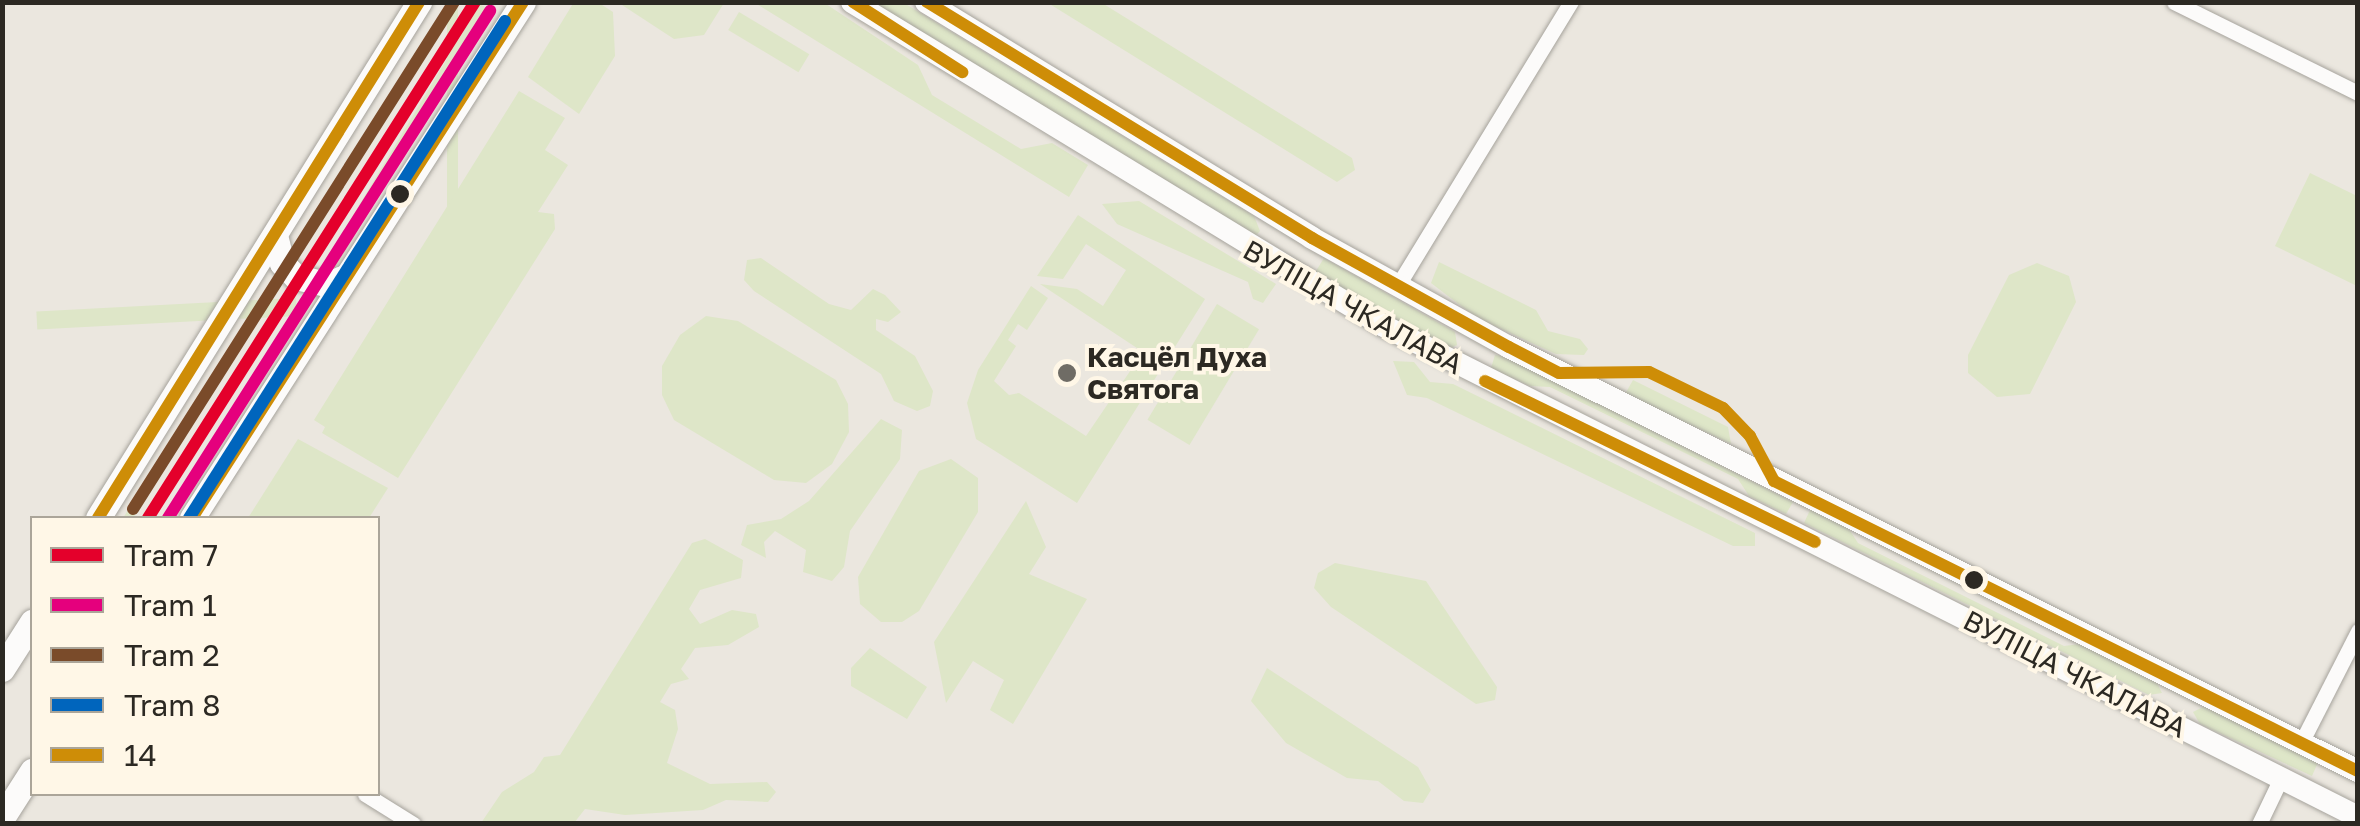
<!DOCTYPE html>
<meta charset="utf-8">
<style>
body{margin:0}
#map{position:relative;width:2360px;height:826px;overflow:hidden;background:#ebe7df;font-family:"Golos Text",sans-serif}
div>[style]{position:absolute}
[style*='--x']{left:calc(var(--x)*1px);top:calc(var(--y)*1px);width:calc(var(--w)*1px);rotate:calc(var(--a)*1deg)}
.green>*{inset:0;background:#dee6c8;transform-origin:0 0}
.roads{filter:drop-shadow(0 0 2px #a6a39c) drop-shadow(0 0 2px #a6a39c)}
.street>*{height:15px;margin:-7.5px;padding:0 7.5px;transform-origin:7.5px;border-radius:7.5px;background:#fcfbfa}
.secondary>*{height:22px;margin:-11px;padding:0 11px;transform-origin:11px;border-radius:11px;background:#fcfbfa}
.primary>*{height:25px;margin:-12.5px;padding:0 12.5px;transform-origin:12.5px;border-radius:12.5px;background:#fcfbfa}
.bus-1>*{height:12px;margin:-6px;padding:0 6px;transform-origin:6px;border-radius:6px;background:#ce8d07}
.tram-1>*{height:12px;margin:-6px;padding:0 6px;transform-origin:6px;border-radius:6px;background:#e4002b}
.tram-2>*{height:12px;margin:-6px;padding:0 6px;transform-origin:6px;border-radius:6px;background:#e5007d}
.tram-3>*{height:12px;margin:-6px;padding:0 6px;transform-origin:6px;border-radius:6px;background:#7a4b2a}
.tram-4>*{height:12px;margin:-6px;padding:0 6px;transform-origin:6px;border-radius:6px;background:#0065bd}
.dots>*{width:28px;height:28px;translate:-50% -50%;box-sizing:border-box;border:5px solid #fff7e7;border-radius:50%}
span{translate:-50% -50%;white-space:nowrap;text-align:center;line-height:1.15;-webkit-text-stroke:8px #fff7e7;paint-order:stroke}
.street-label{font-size:28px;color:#2c2923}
.poi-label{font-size:28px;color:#2c2923;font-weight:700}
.left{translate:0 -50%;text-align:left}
.frame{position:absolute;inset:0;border:5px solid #2c2923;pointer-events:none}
.legend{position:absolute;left:30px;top:516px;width:350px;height:280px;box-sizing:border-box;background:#fff7e7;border:2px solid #aba599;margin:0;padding:12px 18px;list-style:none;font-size:30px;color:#2c2923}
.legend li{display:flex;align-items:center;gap:20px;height:50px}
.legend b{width:50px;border:2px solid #aba599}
</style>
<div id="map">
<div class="green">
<div style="clip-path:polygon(574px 2px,599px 3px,613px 12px,615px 56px,579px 114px,528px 77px)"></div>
<div style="clip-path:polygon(823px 2px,918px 65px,932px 95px,1021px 149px,1052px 143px,1088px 165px,1069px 197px,755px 3px)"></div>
<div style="left:447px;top:3px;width:11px;height:294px"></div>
<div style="clip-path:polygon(724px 3px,704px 35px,674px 39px,619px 3px)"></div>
<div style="clip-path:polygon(864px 3px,904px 3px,1254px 216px,1260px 231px,1254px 238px)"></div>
<div style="clip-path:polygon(1048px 3px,1102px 3px,1352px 158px,1355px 170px,1337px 182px)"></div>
<div style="left:480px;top:4px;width:12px;height:321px;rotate:31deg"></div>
<div style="left:739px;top:12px;width:82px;height:21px;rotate:31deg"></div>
<div style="clip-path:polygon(519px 91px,565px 118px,545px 150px,568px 165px,538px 212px,554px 214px,555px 229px,398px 478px,322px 433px,325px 427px,314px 420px)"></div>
<div style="clip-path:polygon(2310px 173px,2357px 196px,2357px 286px,2275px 246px)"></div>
<div style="clip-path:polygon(1139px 201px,1276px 284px,1263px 303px,1253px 299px,1248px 282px,1117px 224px,1102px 204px)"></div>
<div style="clip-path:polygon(1078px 215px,1205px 299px,1077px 503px,976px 439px,967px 403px,978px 370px,1031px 286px,1048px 298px,1027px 330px,1018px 324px,1008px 340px,1016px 346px,994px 381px,1009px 395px,1019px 393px,1086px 436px,1143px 352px,1040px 284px,1077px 289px,1103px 306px,1126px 270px,1086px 244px,1063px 279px,1037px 276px)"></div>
<div style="clip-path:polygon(761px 258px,829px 304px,851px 310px,873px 289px,885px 295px,901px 312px,888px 322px,876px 319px,876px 330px,915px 356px,933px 391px,930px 406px,917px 411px,894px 401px,881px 374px,754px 291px,744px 280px,747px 260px)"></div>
<div style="clip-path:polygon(1324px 258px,1455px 332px,1457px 345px,1447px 350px,1313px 276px)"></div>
<div style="clip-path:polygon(1439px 262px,1536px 310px,1548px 331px,1580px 339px,1588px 349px,1584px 355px,1556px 354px,1477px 318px,1431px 283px)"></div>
<div style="clip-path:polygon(2037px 263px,2069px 276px,2076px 302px,2030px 394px,1997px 397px,1968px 373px,1968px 355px,2009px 275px)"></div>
<div style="clip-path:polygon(278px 287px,133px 518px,123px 518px,261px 296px)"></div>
<div style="left:296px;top:298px;width:18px;height:260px;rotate:87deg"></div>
<div style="left:1217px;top:304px;width:49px;height:135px;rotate:31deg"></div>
<div style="clip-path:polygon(706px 316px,738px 321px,836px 380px,848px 404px,849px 432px,832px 464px,806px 483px,774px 480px,674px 420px,662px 395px,662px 366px,680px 335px)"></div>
<div style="clip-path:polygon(1495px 355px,1504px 356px,1793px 502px,1786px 514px,1749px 496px,1738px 479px,1550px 387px,1530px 386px,1498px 372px,1491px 368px)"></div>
<div style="clip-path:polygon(1393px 361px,1414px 362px,1430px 382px,1453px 384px,1755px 533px,1755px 546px,1733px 546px,1427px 398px,1407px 395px)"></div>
<div style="clip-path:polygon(1633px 380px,1728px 427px,1731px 444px,1625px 394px)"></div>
<div style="clip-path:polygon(881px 419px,902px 430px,900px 459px,850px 531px,844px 567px,832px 581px,803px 572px,806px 550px,775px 531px,764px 542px,766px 558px,741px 545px,747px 525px,781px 519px,809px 501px)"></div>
<div style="clip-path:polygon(298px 439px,388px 488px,369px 518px,248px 518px)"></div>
<div style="clip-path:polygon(951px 459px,978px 478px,978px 512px,919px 611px,902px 622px,881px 622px,860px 604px,858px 577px,919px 471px)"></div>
<div style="clip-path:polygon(1026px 501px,1046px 547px,1029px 574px,1087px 599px,1013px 724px,990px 710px,1004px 680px,973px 661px,946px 703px,934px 642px)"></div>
<div style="clip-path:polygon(1811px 508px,1847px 526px,1858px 543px,2064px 646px,2080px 644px,2156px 681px,2162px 693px,2149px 695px,1804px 523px)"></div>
<div style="clip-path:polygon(705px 539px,743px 560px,741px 578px,700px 590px,689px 609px,700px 624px,732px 610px,756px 614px,759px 627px,728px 645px,695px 648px,681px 669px,689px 679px,671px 684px,660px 702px,675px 710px,678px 729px,667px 763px,710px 784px,767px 782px,776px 792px,768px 802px,726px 800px,703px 810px,625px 815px,585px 809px,574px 823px,481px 823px,502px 792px,534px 772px,544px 757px,560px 755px,692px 543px)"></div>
<div style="clip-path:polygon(1335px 563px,1426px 581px,1497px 687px,1495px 700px,1476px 704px,1331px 607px,1314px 588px,1318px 573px)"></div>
<div style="clip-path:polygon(870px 648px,927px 687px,907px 719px,851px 686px,851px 668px)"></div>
<div style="clip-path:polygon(1267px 668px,1418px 767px,1431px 790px,1423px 803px,1404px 801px,1378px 781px,1347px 778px,1286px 743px,1251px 701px)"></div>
<div style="clip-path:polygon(2205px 706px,2319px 760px,2312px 776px,2200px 724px,2193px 712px)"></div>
</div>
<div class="roads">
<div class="street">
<div style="--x:2174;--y:2;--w:205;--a:26.3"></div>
<div style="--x:1398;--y:285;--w:332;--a:-58.6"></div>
<div style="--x:2301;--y:743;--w:126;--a:-63"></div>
<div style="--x:365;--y:794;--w:57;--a:32"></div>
<div style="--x:2259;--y:824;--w:51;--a:-64.4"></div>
</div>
<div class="secondary">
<div style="--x:852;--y:2;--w:623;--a:31.34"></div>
<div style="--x:1384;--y:326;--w:1091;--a:26.75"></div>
<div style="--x:926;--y:2;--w:452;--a:31.4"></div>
<div style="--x:1312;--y:238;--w:225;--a:29"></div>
<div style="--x:1509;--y:347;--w:949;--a:26.54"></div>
</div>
<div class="primary">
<div style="--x:275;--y:235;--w:29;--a:76"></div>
<div style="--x:282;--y:263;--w:20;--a:45"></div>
<div style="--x:296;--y:277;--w:31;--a:13"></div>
<div style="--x:326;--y:284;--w:20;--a:-20"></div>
<div style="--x:98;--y:518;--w:608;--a:-58.11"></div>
<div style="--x:192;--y:518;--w:613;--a:-57.32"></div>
<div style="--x:2;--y:669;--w:56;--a:-57.4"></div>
<div style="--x:2;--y:818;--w:56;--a:-57.4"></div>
</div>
</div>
<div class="bus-1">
<div style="--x:853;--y:2;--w:130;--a:32.7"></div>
<div style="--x:927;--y:2;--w:452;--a:31.5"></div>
<div style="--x:1312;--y:238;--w:225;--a:29"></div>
<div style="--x:1509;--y:347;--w:56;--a:27.5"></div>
<div style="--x:1559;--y:373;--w:90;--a:-0.6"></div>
<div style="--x:1649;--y:372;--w:82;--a:25.9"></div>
<div style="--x:1723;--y:408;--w:39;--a:46"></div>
<div style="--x:1750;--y:436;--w:51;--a:61.9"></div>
<div style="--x:1774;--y:481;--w:652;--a:26.41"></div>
<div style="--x:1485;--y:381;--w:367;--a:26"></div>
<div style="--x:98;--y:518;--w:608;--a:-58.11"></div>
<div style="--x:192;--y:518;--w:613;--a:-57.32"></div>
</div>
<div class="tram-1">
<div style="--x:148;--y:518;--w:611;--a:-57.64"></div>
</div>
<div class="tram-2">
<div style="--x:168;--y:518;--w:601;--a:-57.58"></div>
</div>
<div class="tram-3">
<div style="--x:133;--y:509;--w:600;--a:-57.66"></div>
</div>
<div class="tram-4">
<div style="--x:189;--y:518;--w:589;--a:-57.55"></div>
</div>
<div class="dots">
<div style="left:400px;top:194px;background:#2c2923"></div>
<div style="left:1067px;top:373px;background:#6f6c65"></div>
<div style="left:1974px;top:580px;background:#2c2923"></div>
</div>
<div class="street-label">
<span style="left:1353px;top:307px;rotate:29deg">ВУЛІЦА ЧКАЛАВА</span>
<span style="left:2075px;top:674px;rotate:27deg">ВУЛІЦА ЧКАЛАВА</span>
</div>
<div class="poi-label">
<span class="left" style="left:1087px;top:373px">Касцёл Духа<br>Святога</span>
</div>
<div class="frame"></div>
<ul class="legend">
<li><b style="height:12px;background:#e4002b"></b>Tram 7</li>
<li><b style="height:12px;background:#e5007d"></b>Tram 1</li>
<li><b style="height:12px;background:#7a4b2a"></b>Tram 2</li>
<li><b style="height:12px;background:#0065bd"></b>Tram 8</li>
<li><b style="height:12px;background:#ce8d07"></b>14</li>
</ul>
</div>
